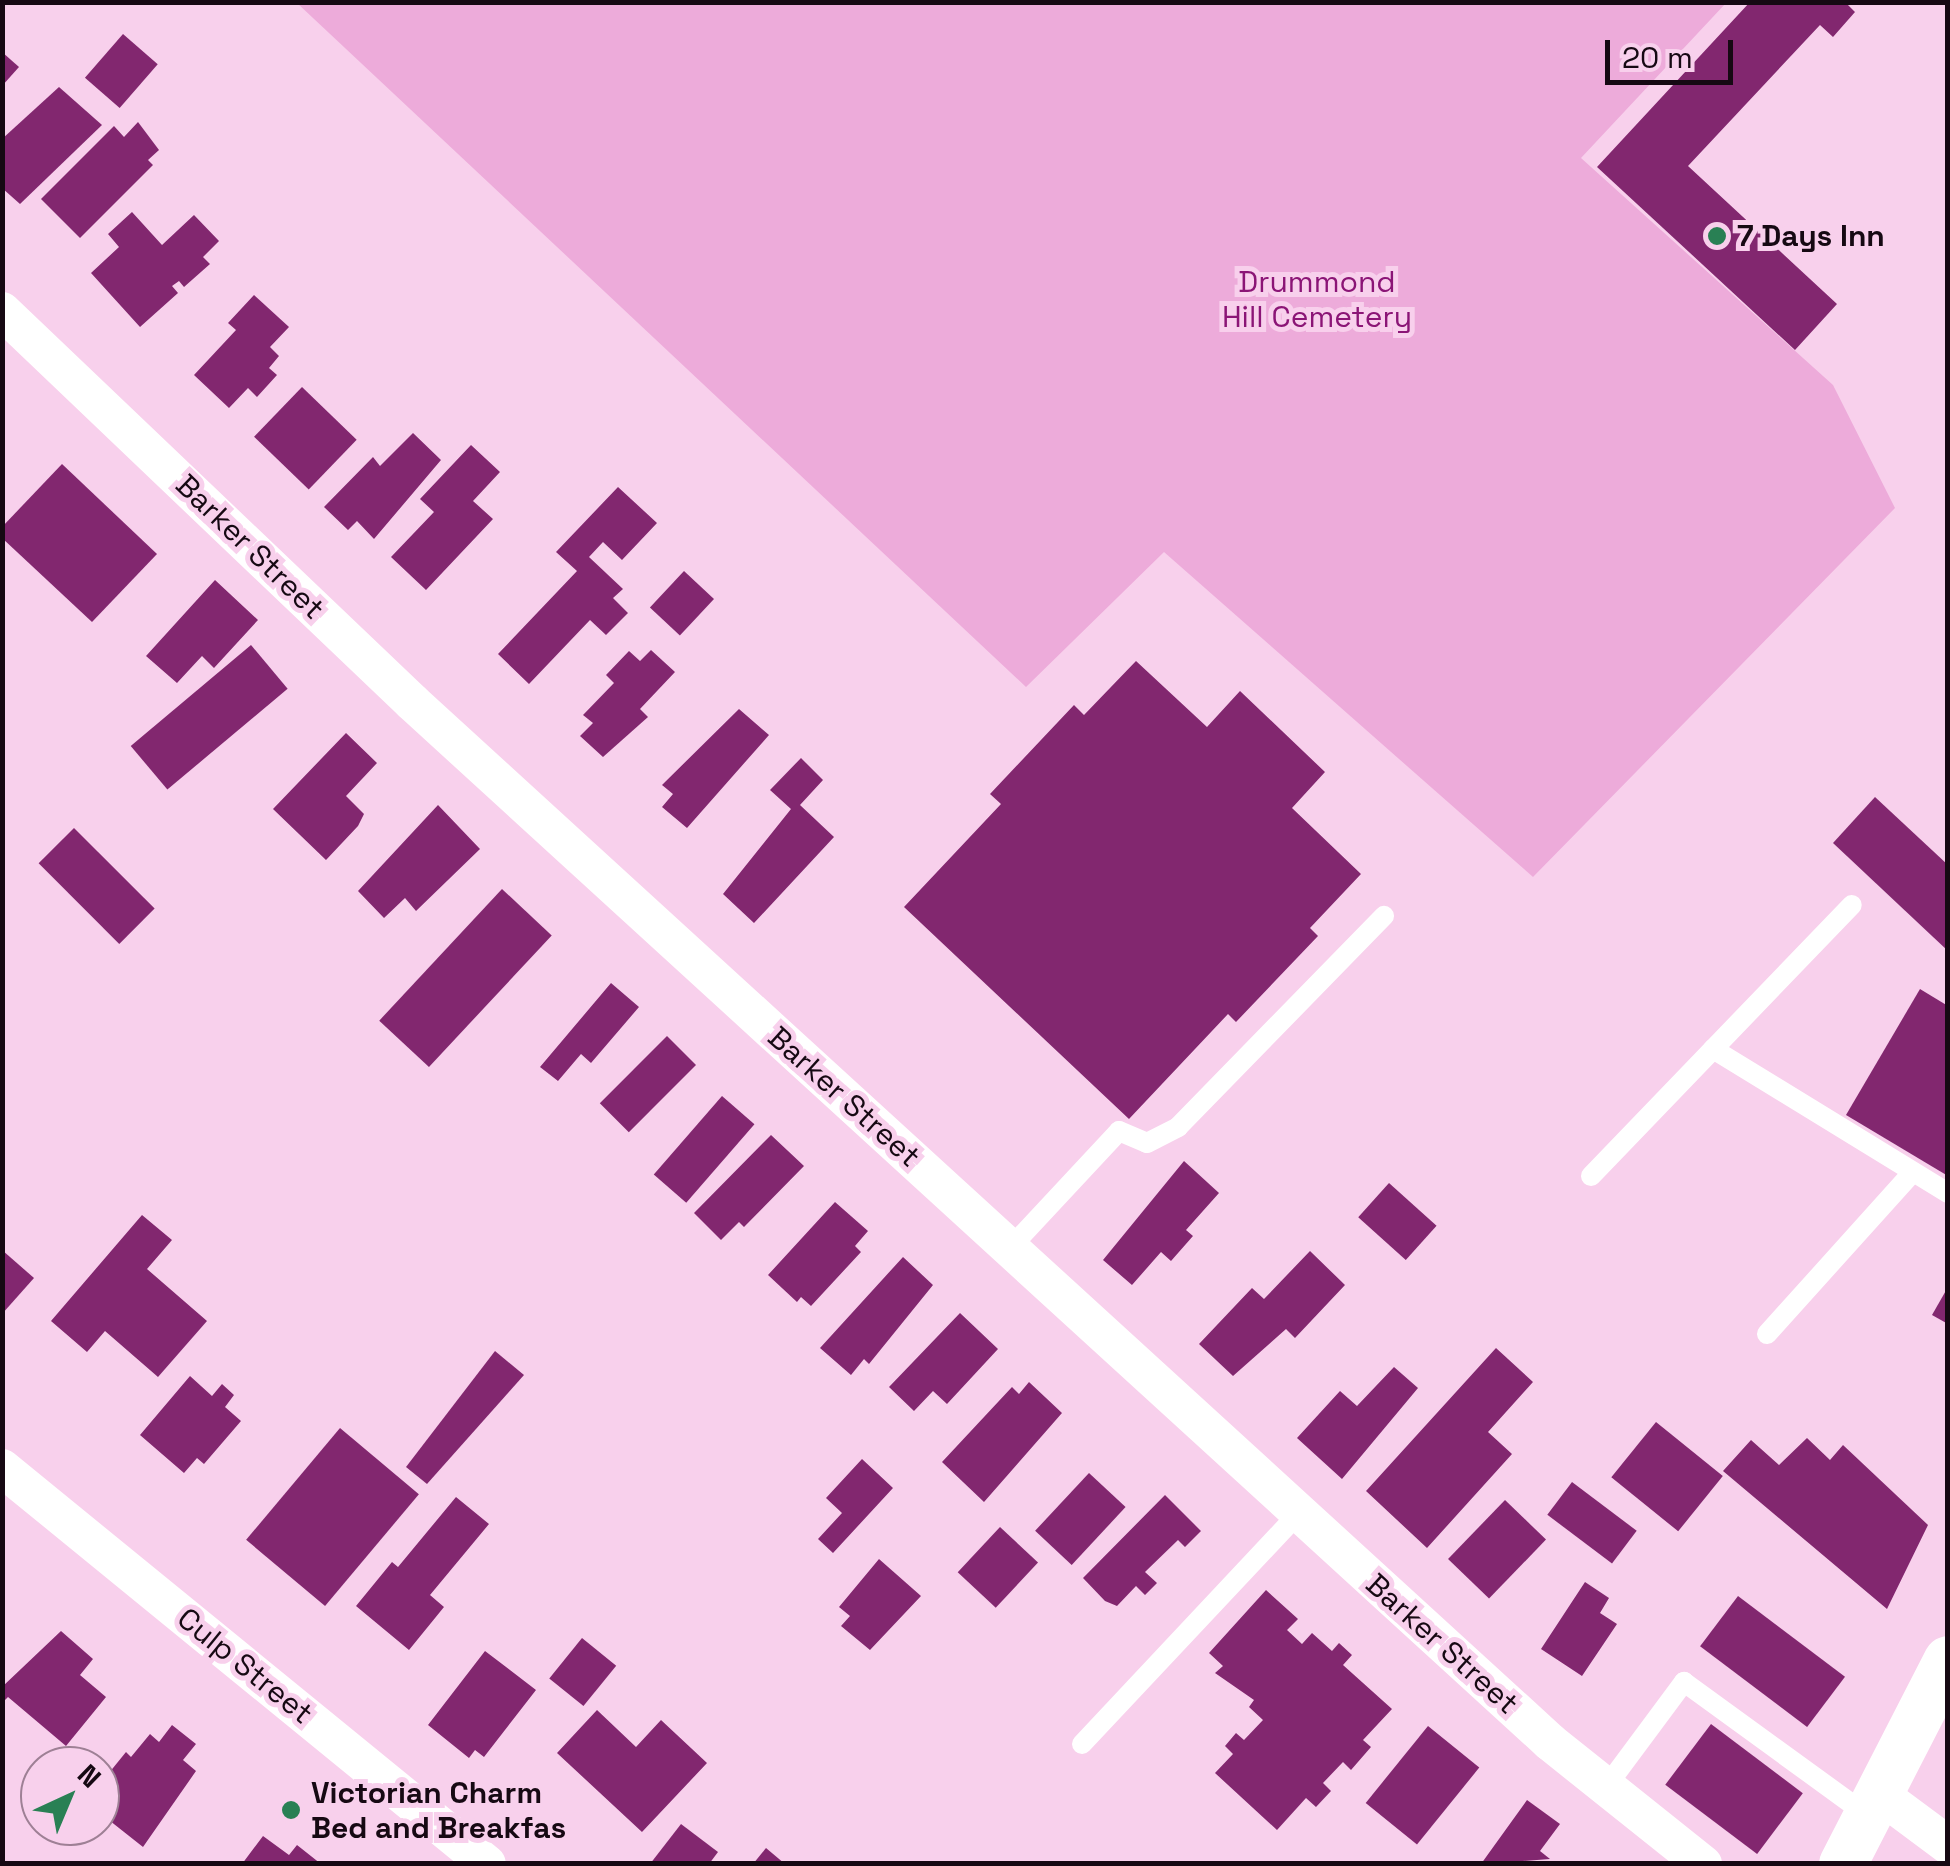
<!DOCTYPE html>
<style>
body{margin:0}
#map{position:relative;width:1950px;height:1866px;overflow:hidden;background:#f8d0ec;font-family:"Space Grotesk",sans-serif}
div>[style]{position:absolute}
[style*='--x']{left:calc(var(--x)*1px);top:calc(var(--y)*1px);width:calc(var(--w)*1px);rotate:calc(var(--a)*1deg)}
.green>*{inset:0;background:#edabda}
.building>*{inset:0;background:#82276f;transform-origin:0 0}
.service>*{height:20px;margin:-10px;padding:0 10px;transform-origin:10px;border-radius:10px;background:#fff}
.minor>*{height:38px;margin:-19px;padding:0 19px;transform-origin:19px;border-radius:19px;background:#fff}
.tertiary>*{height:48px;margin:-24px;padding:0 24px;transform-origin:24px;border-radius:24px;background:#fff}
.dots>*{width:28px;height:28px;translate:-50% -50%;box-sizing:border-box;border:5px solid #f8d0ec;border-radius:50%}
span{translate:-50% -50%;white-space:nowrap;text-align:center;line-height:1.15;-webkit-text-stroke:10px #f8d0ec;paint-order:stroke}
.poi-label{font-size:30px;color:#160913;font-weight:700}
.left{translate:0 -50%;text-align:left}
.park-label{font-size:30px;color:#8b1576}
.street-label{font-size:30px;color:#160913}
.frame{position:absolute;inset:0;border:5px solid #160913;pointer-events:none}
.north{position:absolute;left:20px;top:1746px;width:100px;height:100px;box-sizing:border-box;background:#f8d0ec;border:2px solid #9e8095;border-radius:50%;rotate:44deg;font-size:28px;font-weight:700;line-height:40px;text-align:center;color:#160913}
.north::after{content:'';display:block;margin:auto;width:35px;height:45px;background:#298054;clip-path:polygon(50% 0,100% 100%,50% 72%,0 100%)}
.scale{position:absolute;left:1605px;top:40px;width:128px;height:45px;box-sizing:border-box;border:5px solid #160913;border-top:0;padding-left:12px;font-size:30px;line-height:35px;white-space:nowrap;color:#160913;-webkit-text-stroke:8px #f8d0ec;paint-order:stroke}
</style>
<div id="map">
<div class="green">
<div style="clip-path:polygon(297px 3px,1726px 3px,1581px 158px,1833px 385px,1895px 508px,1533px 877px,1164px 552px,1026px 687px)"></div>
</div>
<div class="building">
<div style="clip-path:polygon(1750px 2px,1845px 2px,1855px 12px,1833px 37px,1820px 25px,1688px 166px,1837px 304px,1795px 350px,1597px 167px)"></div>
<div style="left:123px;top:34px;width:46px;height:58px;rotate:41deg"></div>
<div style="clip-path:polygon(2px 52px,19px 67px,2px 86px)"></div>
<div style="clip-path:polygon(59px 87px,102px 125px,20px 204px,2px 188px,2px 139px)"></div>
<div style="clip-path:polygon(138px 122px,159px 150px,148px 160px,153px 165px,80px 238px,41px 199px,114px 126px,124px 137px)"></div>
<div style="clip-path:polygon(132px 212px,162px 245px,194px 215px,219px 241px,203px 257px,210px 264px,184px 287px,179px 281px,172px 286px,178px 293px,140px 327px,91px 273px,119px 247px,108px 234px)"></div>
<div style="clip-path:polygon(254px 295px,289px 327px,270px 347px,279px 356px,269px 368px,277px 375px,257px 397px,248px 388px,229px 408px,194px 375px,236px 330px,228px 323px)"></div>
<div style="left:302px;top:387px;width:76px;height:69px;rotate:44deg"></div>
<div style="clip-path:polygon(413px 433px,441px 460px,374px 539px,357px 521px,348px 530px,324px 507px,373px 457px,380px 466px)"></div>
<div style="clip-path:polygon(471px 445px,500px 472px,473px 501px,493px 519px,426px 590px,391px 557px,434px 512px,420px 499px)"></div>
<div style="clip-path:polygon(62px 464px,157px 554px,92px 622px,2px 538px,2px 527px)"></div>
<div style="clip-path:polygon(618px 487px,657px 523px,622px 560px,603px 542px,589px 557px,623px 589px,613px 598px,628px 613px,606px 635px,590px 620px,529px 684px,498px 654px,577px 571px,556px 552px)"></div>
<div style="left:684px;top:571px;width:41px;height:50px;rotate:43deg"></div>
<div style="clip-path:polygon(215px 580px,258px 620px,214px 668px,202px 656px,177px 683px,146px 656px)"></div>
<div style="left:251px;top:645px;width:57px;height:157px;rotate:50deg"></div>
<div style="clip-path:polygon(651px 650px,675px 672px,640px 709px,648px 717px,603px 757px,580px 736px,593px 723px,583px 715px,614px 683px,606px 675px,629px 651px,640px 661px)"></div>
<div style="clip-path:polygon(1136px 661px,1207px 727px,1240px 691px,1325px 772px,1292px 808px,1361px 874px,1310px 928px,1318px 936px,1236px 1022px,1228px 1014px,1129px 1119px,904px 907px,1001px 804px,990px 794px,1074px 705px,1084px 715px)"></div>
<div style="clip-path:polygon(739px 709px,769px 735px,687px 828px,662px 807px,673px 794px,662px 785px)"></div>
<div style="clip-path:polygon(346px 733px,377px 763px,346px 796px,364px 814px,358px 826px,326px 860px,273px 809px)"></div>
<div style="clip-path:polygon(801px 758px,823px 780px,800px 805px,834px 837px,754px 923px,723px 894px,791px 809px,770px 790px)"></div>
<div style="clip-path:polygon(1875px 797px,1948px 865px,1948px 951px,1833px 843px)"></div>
<div style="clip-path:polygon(438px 805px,480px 849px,416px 911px,405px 898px,384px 918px,358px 891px)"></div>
<div style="left:74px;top:828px;width:114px;height:50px;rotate:45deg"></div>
<div style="left:502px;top:889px;width:68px;height:180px;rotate:43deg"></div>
<div style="clip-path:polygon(611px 983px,639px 1007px,591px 1063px,581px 1054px,558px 1081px,540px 1067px)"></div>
<div style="clip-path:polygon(1920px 989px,1948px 1006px,1948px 1176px,1846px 1115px)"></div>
<div style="left:667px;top:1036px;width:41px;height:95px;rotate:45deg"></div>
<div style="left:722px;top:1096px;width:43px;height:104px;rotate:41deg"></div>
<div style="clip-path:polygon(771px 1135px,804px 1166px,744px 1227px,739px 1222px,721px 1240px,694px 1213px)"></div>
<div style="clip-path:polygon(1184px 1161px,1219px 1193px,1186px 1230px,1193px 1236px,1171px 1261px,1161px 1252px,1132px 1285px,1103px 1260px)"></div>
<div style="left:1389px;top:1183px;width:64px;height:46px;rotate:42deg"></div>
<div style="clip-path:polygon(835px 1202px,868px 1231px,855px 1246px,861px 1252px,811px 1306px,801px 1297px,797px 1302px,768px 1275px)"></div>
<div style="clip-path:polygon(142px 1215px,172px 1240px,147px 1269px,207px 1321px,158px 1377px,105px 1331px,87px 1352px,51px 1321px)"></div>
<div style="clip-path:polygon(2px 1250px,34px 1278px,2px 1314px)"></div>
<div style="clip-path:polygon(1310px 1251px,1345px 1285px,1295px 1338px,1286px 1329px,1233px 1376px,1199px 1344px,1252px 1288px,1264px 1299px)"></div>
<div style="clip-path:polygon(903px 1257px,933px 1285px,869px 1364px,864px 1359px,851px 1375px,820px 1348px)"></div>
<div style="clip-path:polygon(1948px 1287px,1948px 1324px,1932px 1315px)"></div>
<div style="clip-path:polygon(960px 1313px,998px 1349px,947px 1404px,933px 1391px,914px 1411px,889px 1387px)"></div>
<div style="clip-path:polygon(1496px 1348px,1533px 1382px,1488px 1432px,1512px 1454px,1427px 1548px,1366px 1491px)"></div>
<div style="clip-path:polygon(495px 1351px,524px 1375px,427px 1484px,406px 1467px)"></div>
<div style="clip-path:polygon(1394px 1367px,1418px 1388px,1342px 1479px,1297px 1438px,1340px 1391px,1357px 1406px)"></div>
<div style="clip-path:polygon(190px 1376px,212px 1396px,222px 1384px,234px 1395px,225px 1407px,241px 1421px,204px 1464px,197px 1458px,184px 1473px,140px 1435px)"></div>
<div style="clip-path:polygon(1029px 1382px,1062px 1413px,984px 1502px,942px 1462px,1012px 1387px,1019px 1394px)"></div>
<div style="left:1656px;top:1422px;width:86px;height:71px;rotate:39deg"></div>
<div style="left:340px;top:1428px;width:103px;height:146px;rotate:40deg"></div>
<div style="clip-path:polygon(1807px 1438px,1830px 1460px,1843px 1445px,1928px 1525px,1887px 1609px,1723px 1471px,1751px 1440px,1779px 1465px)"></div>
<div style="clip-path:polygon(862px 1459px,893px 1488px,833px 1553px,818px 1539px,842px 1513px,826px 1498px)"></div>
<div style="left:1089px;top:1473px;width:50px;height:79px;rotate:43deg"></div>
<div style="left:1572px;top:1482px;width:81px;height:41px;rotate:37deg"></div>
<div style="clip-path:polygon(1165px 1495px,1201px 1531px,1185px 1547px,1178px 1540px,1145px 1572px,1157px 1583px,1145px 1595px,1136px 1586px,1117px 1606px,1105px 1601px,1083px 1578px)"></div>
<div style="clip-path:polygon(456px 1497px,489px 1524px,430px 1595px,444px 1607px,409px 1650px,356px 1606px,392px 1562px,398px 1567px)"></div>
<div style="left:1505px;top:1500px;width:57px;height:82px;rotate:44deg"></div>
<div style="left:1000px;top:1527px;width:52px;height:62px;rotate:43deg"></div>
<div style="clip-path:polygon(879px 1559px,921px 1596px,870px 1650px,841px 1626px,850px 1616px,839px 1607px)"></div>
<div style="clip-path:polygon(1585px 1582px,1609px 1598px,1600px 1613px,1617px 1624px,1582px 1676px,1541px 1649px)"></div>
<div style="clip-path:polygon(1266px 1590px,1298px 1619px,1287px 1630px,1302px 1644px,1312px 1633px,1332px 1651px,1339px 1643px,1352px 1655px,1343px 1665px,1392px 1709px,1363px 1740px,1371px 1747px,1351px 1770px,1343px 1762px,1323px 1783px,1331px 1791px,1316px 1807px,1306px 1798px,1277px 1830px,1215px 1773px,1233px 1754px,1225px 1746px,1236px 1733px,1244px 1740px,1263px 1720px,1249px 1707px,1254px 1700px,1215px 1673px,1223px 1666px,1209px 1653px)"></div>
<div style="left:1738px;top:1596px;width:134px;height:63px;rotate:37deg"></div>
<div style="clip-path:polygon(61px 1631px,93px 1659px,80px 1675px,106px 1697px,66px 1746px,8px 1697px,2px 1703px,2px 1687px)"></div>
<div style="left:582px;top:1638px;width:44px;height:52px;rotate:39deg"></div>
<div style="clip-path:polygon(485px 1651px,536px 1690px,484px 1757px,475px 1750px,469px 1758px,428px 1725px)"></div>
<div style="clip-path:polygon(597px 1710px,636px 1747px,661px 1720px,707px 1763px,642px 1832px,557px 1753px)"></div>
<div style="left:1711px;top:1724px;width:115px;height:76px;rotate:37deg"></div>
<div style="clip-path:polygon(172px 1725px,196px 1744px,183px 1760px,196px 1771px,143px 1847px,100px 1813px,100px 1784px,126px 1752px,131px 1757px,150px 1734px,159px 1742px)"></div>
<div style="left:1428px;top:1726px;width:66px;height:99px;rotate:39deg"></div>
<div style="clip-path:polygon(1527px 1800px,1560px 1824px,1540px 1851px,1550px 1859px,1481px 1864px)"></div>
<div style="clip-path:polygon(681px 1824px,718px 1852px,709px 1864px,650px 1864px)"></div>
<div style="clip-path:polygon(263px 1836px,289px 1855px,297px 1845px,321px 1864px,242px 1864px)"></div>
<div style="clip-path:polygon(766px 1848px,785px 1864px,753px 1864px)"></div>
</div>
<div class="service">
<div style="--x:1713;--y:1049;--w:276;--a:31.5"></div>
<div style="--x:1591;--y:1176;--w:376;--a:-46.1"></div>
<div style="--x:1010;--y:1248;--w:160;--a:-47"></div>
<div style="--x:1119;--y:1131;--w:30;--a:23"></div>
<div style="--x:1147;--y:1143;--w:35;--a:-27"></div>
<div style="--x:1178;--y:1127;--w:295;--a:-45.7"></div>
<div style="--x:1767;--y:1334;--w:218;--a:-48"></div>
<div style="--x:1082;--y:1744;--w:317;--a:-46.8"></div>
<div style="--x:1606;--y:1787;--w:131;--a:-53.4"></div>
<div style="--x:1684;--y:1682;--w:226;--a:36"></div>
</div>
<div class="minor">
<div style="--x:2;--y:311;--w:567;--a:43.64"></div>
<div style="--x:412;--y:702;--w:1542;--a:42.42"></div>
<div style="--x:1550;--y:1742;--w:196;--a:38.6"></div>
<div style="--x:2;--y:1468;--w:626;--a:39.23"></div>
<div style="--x:1878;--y:1793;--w:87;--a:36.6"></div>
</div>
<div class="tertiary">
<div style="--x:1843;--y:1864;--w:229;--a:-62.8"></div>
</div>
<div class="dots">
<div style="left:1717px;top:236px;background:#298054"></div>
<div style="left:291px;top:1810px;background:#298054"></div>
</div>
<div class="poi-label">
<span class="left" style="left:1737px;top:236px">7 Days Inn</span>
<span class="left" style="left:311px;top:1810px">Victorian Charm<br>Bed and Breakfas</span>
</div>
<div class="park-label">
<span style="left:1317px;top:299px">Drummond<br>Hill Cemetery</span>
</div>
<div class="street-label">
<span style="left:250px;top:547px;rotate:44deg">Barker Street</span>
<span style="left:844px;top:1097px;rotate:42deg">Barker Street</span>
<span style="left:1442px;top:1644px;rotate:42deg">Barker Street</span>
<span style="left:245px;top:1666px;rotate:39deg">Culp Street</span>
</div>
<div class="frame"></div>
<div class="north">N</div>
<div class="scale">20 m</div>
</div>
